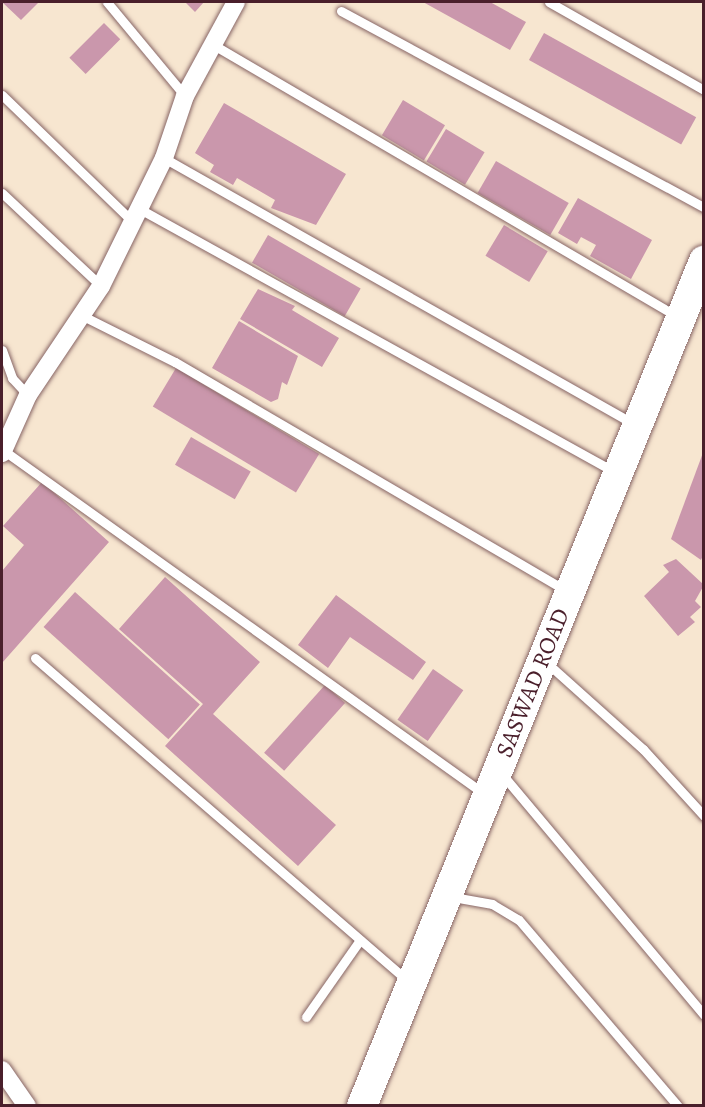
<!DOCTYPE html>
<style>
body{margin:0}
#map{position:relative;width:705px;height:1107px;overflow:hidden;background:#f7e6d0;font-family:Alegreya,serif}
div>[style]{position:absolute}
[style*='--x']{left:calc(var(--x)*1px);top:calc(var(--y)*1px);width:calc(var(--w)*1px);rotate:calc(var(--a)*1deg)}
.building>*{inset:0;background:#ca97ac;transform-origin:0 0}
.roads{filter:drop-shadow(0 0 2px #876565) drop-shadow(0 0 2px #876565)}
.service>*{height:9px;margin:-4.5px;padding:0 4.5px;transform-origin:4.5px;border-radius:4.5px;background:#fff}
.minor>*{height:18px;margin:-9px;padding:0 9px;transform-origin:9px;border-radius:9px;background:#fff}
.trunk>*{height:30px;margin:-15px;padding:0 15px;transform-origin:15px;border-radius:15px;background:#fff}
span{translate:-50% -50%;white-space:nowrap;text-align:center;line-height:1.15;-webkit-text-stroke:6px #fff;paint-order:stroke}
.street-label{font-size:24px;color:#4a1f2b}
.frame{position:absolute;inset:0;border:3px solid #4a1f2b;pointer-events:none}
</style>
<div id="map">
<div class="building">
<div style="clip-path:polygon(2px 2px,39px 2px,21px 20px)"></div>
<div style="clip-path:polygon(185px 2px,204px 2px,195px 12px)"></div>
<div style="clip-path:polygon(423px 2px,490px 2px,526px 22px,510px 50px)"></div>
<div style="left:104px;top:23px;width:23px;height:49px;rotate:45deg"></div>
<div style="left:544px;top:33px;width:174px;height:31px;rotate:29deg"></div>
<div style="left:403px;top:100px;width:49px;height:41px;rotate:31deg"></div>
<div style="clip-path:polygon(224px 103px,346px 174px,316px 225px,271px 208px,275px 200px,237px 178px,233px 185px,210px 172px,214px 165px,195px 153px)"></div>
<div style="left:446px;top:129px;width:45px;height:38px;rotate:31deg"></div>
<div style="left:496px;top:161px;width:84px;height:37px;rotate:30deg"></div>
<div style="clip-path:polygon(578px 198px,652px 240px,631px 279px,590px 256px,596px 245px,581px 237px,577px 244px,558px 233px)"></div>
<div style="left:504px;top:225px;width:51px;height:36px;rotate:31deg"></div>
<div style="left:268px;top:235px;width:107px;height:32px;rotate:30deg"></div>
<div style="clip-path:polygon(258px 289px,295px 306px,292px 310px,339px 338px,322px 367px,240px 319px)"></div>
<div style="clip-path:polygon(239px 321px,298px 356px,287px 385px,282px 382px,278px 399px,271px 402px,212px 368px)"></div>
<div style="left:176px;top:368px;width:167px;height:45px;rotate:31deg"></div>
<div style="left:191px;top:437px;width:69px;height:32px;rotate:30deg"></div>
<div style="clip-path:polygon(704px 450px,704px 553px,701px 560px,671px 539px)"></div>
<div style="clip-path:polygon(42px 482px,109px 542px,2px 663px,2px 571px,24px 545px,3px 526px)"></div>
<div style="clip-path:polygon(676px 559px,704px 585px,695px 601px,701px 607px,690px 617px,695px 622px,678px 636px,644px 596px,669px 572px,663px 565px)"></div>
<div style="clip-path:polygon(165px 577px,260px 662px,213px 714px,336px 825px,298px 866px,165px 746px,203px 704px,119px 629px)"></div>
<div style="left:75px;top:592px;width:168px;height:47px;rotate:42deg"></div>
<div style="clip-path:polygon(336px 595px,426px 662px,413px 680px,350px 637px,328px 668px,298px 645px)"></div>
<div style="left:433px;top:669px;width:37px;height:62px;rotate:35deg"></div>
<div style="left:325px;top:685px;width:27px;height:91px;rotate:42deg"></div>
</div>
<div class="roads">
<div class="service">
<div style="--x:107;--y:2;--w:122;--a:50.3"></div>
<div style="--x:549;--y:2;--w:178;--a:29.6"></div>
<div style="--x:341;--y:11;--w:413;--a:28.4"></div>
<div style="--x:212;--y:44;--w:540;--a:30.36"></div>
<div style="--x:2;--y:95;--w:181;--a:44.1"></div>
<div style="--x:164;--y:158;--w:540;--a:29.51"></div>
<div style="--x:2;--y:193;--w:136;--a:43.2"></div>
<div style="--x:138;--y:208;--w:543;--a:28.97"></div>
<div style="--x:83;--y:316;--w:103;--a:26.6"></div>
<div style="--x:175;--y:362;--w:452;--a:30.3"></div>
<div style="--x:2;--y:350;--w:30;--a:70"></div>
<div style="--x:12;--y:378;--w:23;--a:47"></div>
<div style="--x:3;--y:450;--w:590;--a:35.55"></div>
<div style="--x:35;--y:658;--w:492;--a:40.9"></div>
<div style="--x:547;--y:663;--w:129;--a:41.9"></div>
<div style="--x:643;--y:749;--w:91;--a:47.7"></div>
<div style="--x:501;--y:773;--w:316;--a:50"></div>
<div style="--x:453;--y:897;--w:40;--a:10"></div>
<div style="--x:492;--y:904;--w:31;--a:31"></div>
<div style="--x:519;--y:920;--w:245;--a:49.5"></div>
<div style="--x:306;--y:1017;--w:94;--a:-55"></div>
</div>
<div class="minor">
<div style="--x:2;--y:453;--w:64;--a:-65.9"></div>
<div style="--x:28;--y:395;--w:131;--a:-56.2"></div>
<div style="--x:101;--y:286;--w:143;--a:-63.8"></div>
<div style="--x:164;--y:158;--w:65;--a:-71.3"></div>
<div style="--x:185;--y:96;--w:107;--a:-61.5"></div>
<div style="--x:2;--y:1070;--w:44;--a:55.2"></div>
</div>
<div class="trunk">
<div style="--x:362;--y:1106;--w:912;--a:-67.97"></div>
</div>
</div>
<div class="street-label">
<span style="left:533px;top:683px;rotate:-68deg">SASWAD ROAD</span>
</div>
<div class="frame"></div>
</div>
